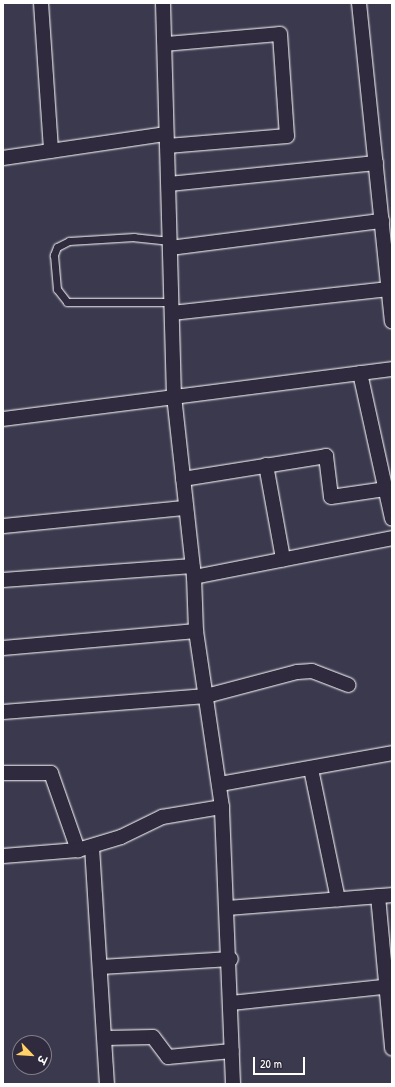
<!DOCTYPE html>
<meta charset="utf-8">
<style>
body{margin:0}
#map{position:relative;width:395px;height:1087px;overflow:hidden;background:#3b394e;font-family:"Patrick Hand","Playpen Sans Deva",sans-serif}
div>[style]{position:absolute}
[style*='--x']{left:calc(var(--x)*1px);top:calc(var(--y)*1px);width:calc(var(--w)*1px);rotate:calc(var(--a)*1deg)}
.roads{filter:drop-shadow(0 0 1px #fff) drop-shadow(0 0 1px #fff)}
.lane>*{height:7px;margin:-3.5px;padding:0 3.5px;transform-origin:3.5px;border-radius:3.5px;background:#2f2a3d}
.street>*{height:14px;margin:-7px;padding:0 7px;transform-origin:7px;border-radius:7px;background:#2f2a3d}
span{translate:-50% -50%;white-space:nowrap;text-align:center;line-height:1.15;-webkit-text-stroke:3.5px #2f2a3d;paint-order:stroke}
.frame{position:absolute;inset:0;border:4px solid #fff;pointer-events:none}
.north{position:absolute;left:12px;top:1035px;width:40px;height:40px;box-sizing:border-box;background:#2f2a3d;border:1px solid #827f8b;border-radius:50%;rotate:115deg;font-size:11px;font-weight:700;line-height:16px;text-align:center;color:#fff}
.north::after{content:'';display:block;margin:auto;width:14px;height:18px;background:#ffd166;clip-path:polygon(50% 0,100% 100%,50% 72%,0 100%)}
.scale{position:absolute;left:253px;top:1057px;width:52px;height:18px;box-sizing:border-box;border:2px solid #fff;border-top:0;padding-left:5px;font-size:12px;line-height:14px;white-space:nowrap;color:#fff;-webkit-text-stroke:3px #2f2a3d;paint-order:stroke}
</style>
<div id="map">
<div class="roads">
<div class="lane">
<div style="--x:170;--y:241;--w:36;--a:-174"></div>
<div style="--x:134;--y:237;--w:65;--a:176.5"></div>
<div style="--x:69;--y:241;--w:13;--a:153"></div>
<div style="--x:57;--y:247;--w:9;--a:111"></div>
<div style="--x:54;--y:255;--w:34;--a:85"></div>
<div style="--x:57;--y:289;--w:16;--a:52"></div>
<div style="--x:67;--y:302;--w:105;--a:0"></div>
</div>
<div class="street">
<div style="--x:41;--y:3;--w:148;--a:86.1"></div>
<div style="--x:359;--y:3;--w:320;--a:84.1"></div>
<div style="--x:165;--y:44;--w:115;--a:-5"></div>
<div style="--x:280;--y:34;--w:102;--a:86.1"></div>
<div style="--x:287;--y:136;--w:120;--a:175.2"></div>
<div style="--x:3;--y:158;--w:165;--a:-8.4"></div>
<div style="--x:169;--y:184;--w:208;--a:-5.8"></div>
<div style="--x:170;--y:248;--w:214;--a:-7.3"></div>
<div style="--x:172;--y:313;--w:218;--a:-6.3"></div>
<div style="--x:360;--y:373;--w:149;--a:77.6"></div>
<div style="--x:3;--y:419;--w:172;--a:-7.3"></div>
<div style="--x:174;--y:397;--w:394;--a:-91.6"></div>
<div style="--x:266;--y:465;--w:96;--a:79.7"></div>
<div style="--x:183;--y:479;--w:145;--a:-9.1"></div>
<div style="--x:326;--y:456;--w:41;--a:83"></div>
<div style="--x:331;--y:497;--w:56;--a:-8.3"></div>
<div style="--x:3;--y:526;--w:182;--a:-5.7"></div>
<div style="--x:194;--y:577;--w:202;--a:-11.1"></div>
<div style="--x:3;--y:580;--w:190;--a:-4.2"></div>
<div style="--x:3;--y:648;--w:194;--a:-5"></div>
<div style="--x:3;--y:712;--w:204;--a:-4.5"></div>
<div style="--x:206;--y:696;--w:94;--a:-14.8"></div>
<div style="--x:297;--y:672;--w:15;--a:-4"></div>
<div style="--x:312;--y:671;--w:39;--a:21"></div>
<div style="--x:311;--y:769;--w:133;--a:78.3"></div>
<div style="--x:3;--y:773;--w:48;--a:0"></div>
<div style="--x:51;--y:773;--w:82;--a:70.7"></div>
<div style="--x:220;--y:784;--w:175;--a:-10.2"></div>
<div style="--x:92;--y:847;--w:237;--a:86.4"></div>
<div style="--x:3;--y:856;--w:75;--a:-4.6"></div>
<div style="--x:78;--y:850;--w:45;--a:-16.8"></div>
<div style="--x:121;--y:837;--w:46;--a:-26"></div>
<div style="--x:162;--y:817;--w:61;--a:-9.5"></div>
<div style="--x:378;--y:896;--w:153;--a:84.7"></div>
<div style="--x:228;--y:908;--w:165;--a:-4.5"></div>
<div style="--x:101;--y:967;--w:130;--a:-3.5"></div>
<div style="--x:231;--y:1003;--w:162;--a:-6"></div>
<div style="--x:105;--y:1038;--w:48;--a:-1.2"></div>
<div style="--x:153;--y:1037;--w:25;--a:53"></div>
<div style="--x:168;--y:1057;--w:64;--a:-5.4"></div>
<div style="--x:233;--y:1084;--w:277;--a:-92.3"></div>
<div style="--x:222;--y:807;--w:178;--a:-98.4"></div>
<div style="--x:196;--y:631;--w:54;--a:-92.1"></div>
<div style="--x:194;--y:577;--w:181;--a:-96.3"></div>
<div style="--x:174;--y:397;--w:220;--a:-7.3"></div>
</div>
</div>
<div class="frame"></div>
<div class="north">उ</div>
<div class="scale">20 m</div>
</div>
